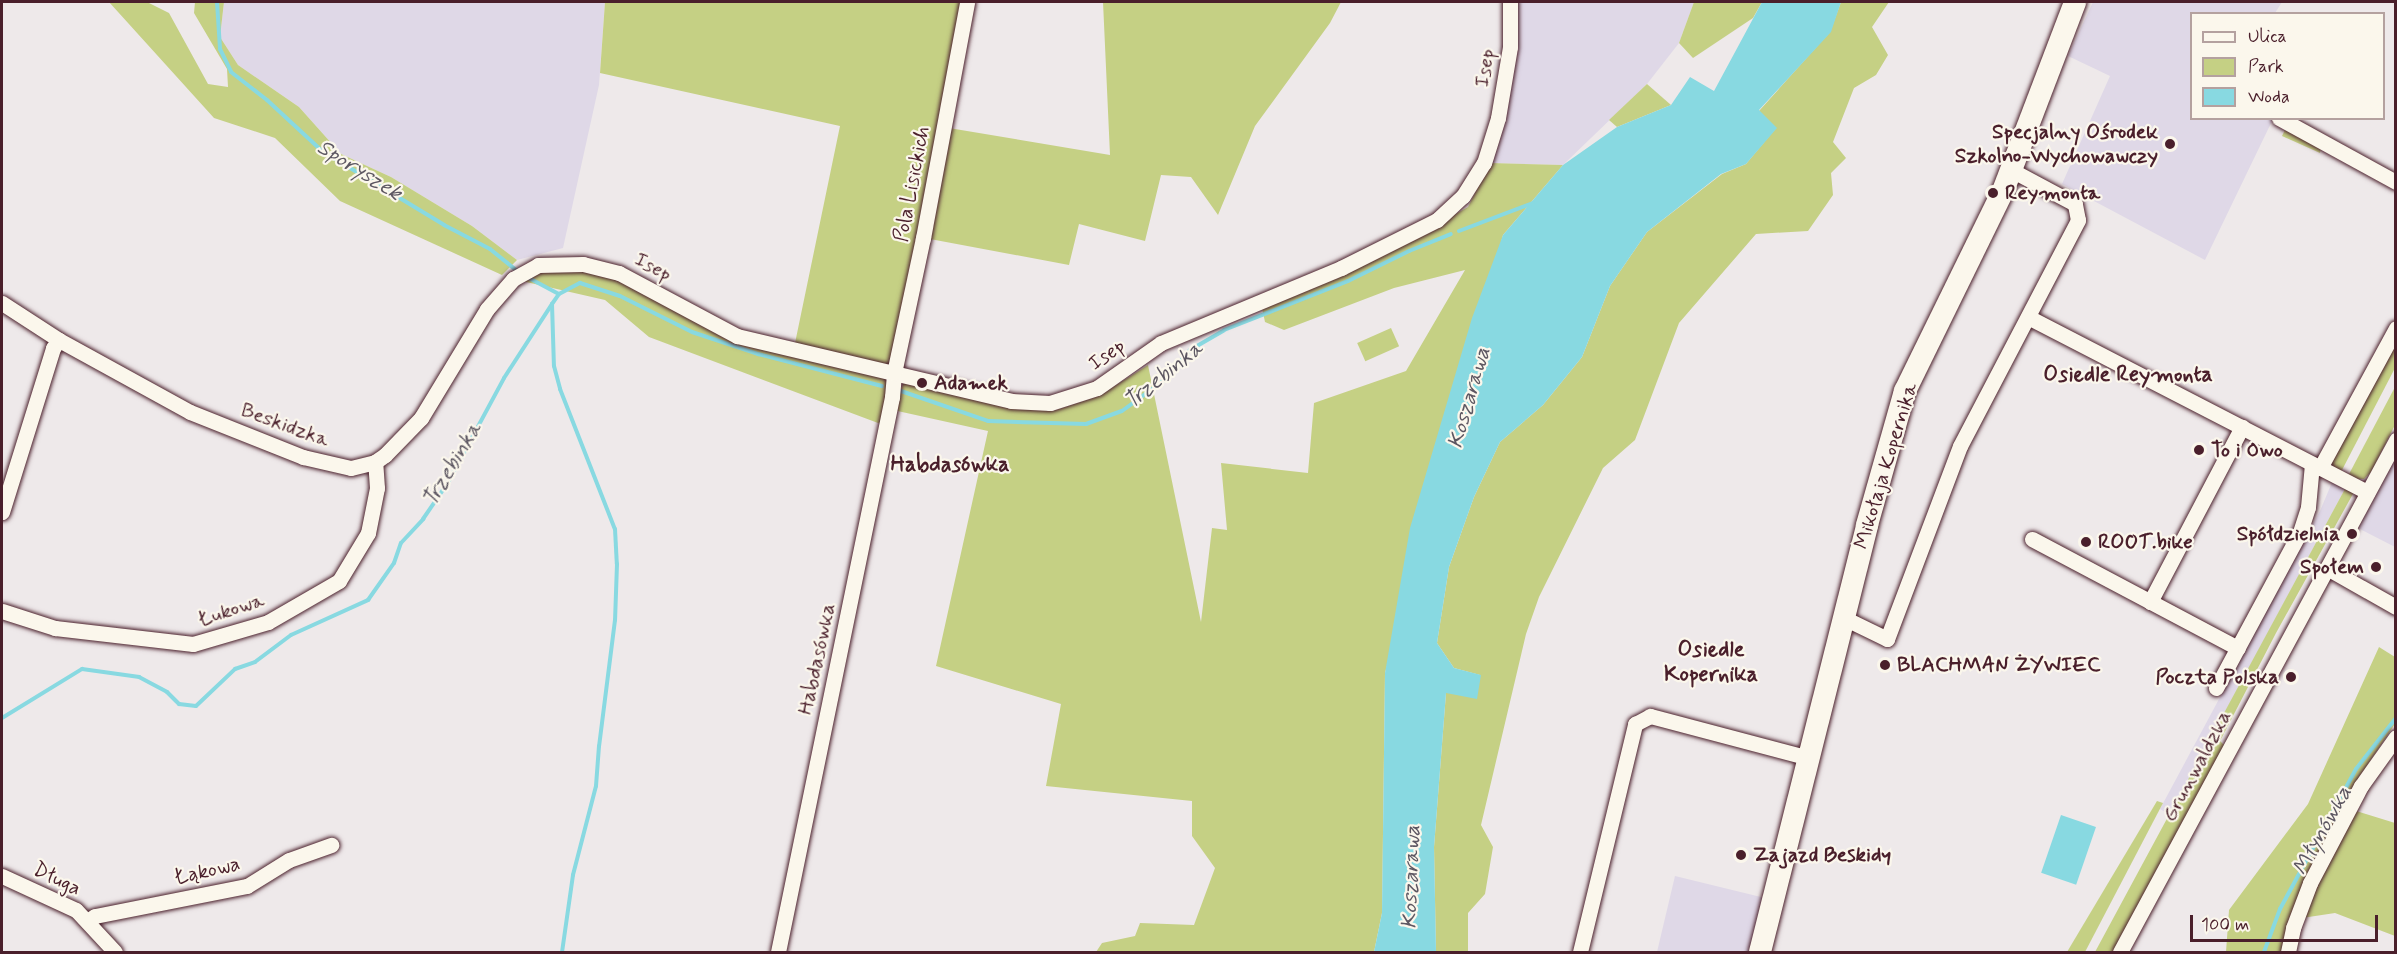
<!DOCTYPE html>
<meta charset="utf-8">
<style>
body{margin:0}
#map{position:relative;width:2397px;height:954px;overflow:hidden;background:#eee9ea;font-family:Mynerve,sans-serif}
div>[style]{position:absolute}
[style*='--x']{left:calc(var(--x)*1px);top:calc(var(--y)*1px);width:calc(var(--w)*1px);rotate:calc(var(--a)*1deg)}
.built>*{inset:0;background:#dfd8e7}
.green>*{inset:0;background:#c5d084;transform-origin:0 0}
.water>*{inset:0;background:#88d9e1;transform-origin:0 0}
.stream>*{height:4px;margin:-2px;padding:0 2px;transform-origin:2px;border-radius:2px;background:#88d9e1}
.roads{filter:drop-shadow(0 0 2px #4a1f2b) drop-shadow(0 0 2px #4a1f2b)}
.street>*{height:15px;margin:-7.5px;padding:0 7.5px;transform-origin:7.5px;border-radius:7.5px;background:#fbf7ec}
.primary>*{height:22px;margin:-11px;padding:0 11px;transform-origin:11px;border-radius:11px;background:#fbf7ec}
.dots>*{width:16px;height:16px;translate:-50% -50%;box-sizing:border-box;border:3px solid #fbf7ec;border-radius:50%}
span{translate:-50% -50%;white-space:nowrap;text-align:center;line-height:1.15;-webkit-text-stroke:4.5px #fbf7ec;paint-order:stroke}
.street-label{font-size:21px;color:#4a1f2b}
.poi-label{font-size:21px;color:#4a1f2b;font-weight:700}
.right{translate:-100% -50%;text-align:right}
.left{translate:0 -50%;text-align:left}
.water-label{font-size:22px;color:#5d5762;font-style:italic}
.neighbourhood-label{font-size:22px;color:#4a1f2b;font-weight:700}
.frame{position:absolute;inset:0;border:3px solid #4a1f2b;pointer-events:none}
.legend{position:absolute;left:2190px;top:12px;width:195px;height:108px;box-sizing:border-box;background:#fbf7ec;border:2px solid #b4a19f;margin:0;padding:8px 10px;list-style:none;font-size:18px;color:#4a1f2b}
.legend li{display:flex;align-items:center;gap:12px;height:30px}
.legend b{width:30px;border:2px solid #b4a19f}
.scale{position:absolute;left:2190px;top:915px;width:188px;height:27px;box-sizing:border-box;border:3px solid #4a1f2b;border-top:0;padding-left:8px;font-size:18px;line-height:21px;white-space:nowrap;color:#4a1f2b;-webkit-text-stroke:4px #fbf7ec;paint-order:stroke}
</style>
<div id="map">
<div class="built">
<div style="clip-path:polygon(224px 2px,605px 2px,599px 85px,563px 248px,517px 260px,472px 226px,391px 177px,341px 154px,299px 107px,238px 65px,220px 37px)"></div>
<div style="clip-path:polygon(1517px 2px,1694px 2px,1679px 43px,1647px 84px,1563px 165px,1490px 163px)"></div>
<div style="clip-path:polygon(2093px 2px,2282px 2px,2275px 13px,2192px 14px,2192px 118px,2273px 119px,2205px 260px,2062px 184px,2110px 76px,2068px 56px)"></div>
<div style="clip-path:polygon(2395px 458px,2395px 547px,2358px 528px)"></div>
<div style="clip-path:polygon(2333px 480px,2346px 487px,2170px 815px,2160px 809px,2320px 511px)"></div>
<div style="clip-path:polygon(1675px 876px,1765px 898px,1752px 952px,1657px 952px)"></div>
</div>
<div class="green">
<div style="clip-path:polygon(109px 2px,147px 2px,169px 13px,208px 84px,228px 87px,227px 69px,194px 13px,195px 2px,224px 2px,220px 37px,238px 65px,299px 107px,341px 154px,391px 177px,472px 226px,517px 260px,502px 275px,340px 201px,275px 138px,214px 118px)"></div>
<div style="clip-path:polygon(605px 2px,967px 2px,949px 128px,1110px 155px,1103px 2px,1341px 2px,1330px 23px,1255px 126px,1218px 215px,1191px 177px,1161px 175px,1145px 241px,1079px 224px,1069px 265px,930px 239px,886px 426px,649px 337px,605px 300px,513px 279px,524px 270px,583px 264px,737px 336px,794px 348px,840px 126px,600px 73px)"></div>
<div style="clip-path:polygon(1694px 2px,1762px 2px,1753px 18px,1693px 58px,1679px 43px)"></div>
<div style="clip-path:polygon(1841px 2px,1889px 2px,1872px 27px,1888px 55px,1876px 75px,1854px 88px,1833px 142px,1846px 158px,1831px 173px,1833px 195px,1808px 231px,1756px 234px,1679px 323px,1635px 440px,1603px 468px,1539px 597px,1526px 634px,1481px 825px,1493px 847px,1485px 894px,1468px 913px,1468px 952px,1436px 952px,1434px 847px,1446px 693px,1480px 675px,1454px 668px,1437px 643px,1449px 567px,1474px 497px,1500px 442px,1543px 405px,1582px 357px,1610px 286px,1647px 232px,1722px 174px,1746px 164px,1776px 128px,1759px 111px,1830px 32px)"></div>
<div style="clip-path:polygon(1647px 84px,1671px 105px,1617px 127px,1609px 120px)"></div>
<div style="clip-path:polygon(2285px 130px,2321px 147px,2320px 153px,2282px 136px)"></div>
<div style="clip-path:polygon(1490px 163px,1563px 165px,1503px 235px,1385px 673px,1382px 913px,1374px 952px,1096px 952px,1102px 943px,1135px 936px,1140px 923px,1194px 925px,1215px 868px,1192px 836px,1192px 801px,1046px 786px,1061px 704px,936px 666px,988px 431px,893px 410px,904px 382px,1053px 411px,1099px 396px,1148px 365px,1201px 622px,1212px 528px,1227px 530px,1221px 463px,1308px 473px,1314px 403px,1406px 371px,1465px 270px,1394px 288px,1284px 330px,1265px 322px,1262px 308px,1438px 224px,1468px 207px)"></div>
<div style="left:1391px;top:328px;width:20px;height:37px;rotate:66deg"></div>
<div style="clip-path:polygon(2395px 340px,2395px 368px,2341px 472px,2332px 465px,2332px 456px)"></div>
<div style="clip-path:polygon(2395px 387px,2395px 425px,2371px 472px,2364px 479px,2356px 479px,2348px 476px)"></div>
<div style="clip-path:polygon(2346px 487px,2354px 492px,2276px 633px,2220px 741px,2225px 746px,2114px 952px,2095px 952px)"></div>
<div style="clip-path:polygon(2379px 647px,2395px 657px,2395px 724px,2359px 777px,2283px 952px,2226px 952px,2229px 910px,2308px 804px)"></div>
<div style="clip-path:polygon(2157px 801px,2163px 803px,2085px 952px,2067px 952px)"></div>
<div style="clip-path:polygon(2353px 810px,2395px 823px,2395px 936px,2335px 913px,2302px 918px)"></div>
</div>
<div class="water">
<div style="clip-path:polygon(1762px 2px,1841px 2px,1831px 32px,1759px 110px,1777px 128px,1746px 164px,1721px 174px,1647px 232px,1610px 286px,1582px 357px,1543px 405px,1500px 442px,1474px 497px,1449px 567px,1437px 643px,1454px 668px,1481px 675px,1477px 699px,1446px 693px,1434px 847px,1436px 952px,1374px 952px,1382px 913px,1385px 673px,1410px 528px,1472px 318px,1503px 235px,1563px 165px,1617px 127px,1671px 105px,1690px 77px,1714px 91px)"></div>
<div style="left:2061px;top:815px;width:37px;height:61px;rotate:19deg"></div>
</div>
<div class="stream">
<div style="--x:217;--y:2;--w:47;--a:86.3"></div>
<div style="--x:220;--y:49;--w:25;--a:64"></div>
<div style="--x:231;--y:72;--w:46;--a:37.9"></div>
<div style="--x:267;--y:100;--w:75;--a:42.8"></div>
<div style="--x:322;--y:151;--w:143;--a:31.2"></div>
<div style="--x:444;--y:225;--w:52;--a:27.6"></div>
<div style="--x:490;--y:249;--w:36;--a:39"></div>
<div style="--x:1459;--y:231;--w:79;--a:-20.7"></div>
<div style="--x:527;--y:277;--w:36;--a:28"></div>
<div style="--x:552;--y:304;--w:62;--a:88.2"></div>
<div style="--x:554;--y:366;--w:24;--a:75"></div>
<div style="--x:560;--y:389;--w:150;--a:68.6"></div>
<div style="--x:615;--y:529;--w:35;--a:87"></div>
<div style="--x:617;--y:564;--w:56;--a:92"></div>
<div style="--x:615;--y:620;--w:127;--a:97.2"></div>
<div style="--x:599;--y:746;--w:40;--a:94.3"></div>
<div style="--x:596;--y:786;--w:92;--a:104.5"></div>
<div style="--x:573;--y:875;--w:78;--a:98.1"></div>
<div style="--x:898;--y:390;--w:95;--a:19"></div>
<div style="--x:988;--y:421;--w:98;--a:1.8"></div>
<div style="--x:1086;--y:424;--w:38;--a:-20"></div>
<div style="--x:1122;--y:411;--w:51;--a:-36.2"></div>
<div style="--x:1163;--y:381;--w:41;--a:-48.9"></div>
<div style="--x:1190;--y:350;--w:39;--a:-30"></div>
<div style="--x:1224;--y:330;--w:133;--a:-21.6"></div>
<div style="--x:1348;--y:281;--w:68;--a:-26.2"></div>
<div style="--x:1409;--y:251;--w:45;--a:-22"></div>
<div style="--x:2;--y:718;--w:94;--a:-31.5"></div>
<div style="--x:82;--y:669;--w:58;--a:8"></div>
<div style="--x:139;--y:677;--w:32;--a:28"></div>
<div style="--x:167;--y:692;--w:17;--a:45"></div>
<div style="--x:179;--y:704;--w:17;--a:7"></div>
<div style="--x:196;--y:706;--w:54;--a:-43.5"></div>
<div style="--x:235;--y:669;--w:21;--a:-19"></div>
<div style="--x:255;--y:662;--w:45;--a:-36.9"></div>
<div style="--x:291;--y:635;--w:85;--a:-24.4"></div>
<div style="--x:368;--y:600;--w:45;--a:-54.9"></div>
<div style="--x:394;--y:563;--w:21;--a:-71"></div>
<div style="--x:401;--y:543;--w:33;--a:-47"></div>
<div style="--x:423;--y:519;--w:42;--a:-55.6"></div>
<div style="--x:447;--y:484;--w:120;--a:-61.7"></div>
<div style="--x:504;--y:378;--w:88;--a:-57"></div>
<div style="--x:552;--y:304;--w:12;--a:-55"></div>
<div style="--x:559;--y:294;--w:24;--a:-28"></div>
<div style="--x:580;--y:283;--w:42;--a:18"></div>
<div style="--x:620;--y:296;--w:80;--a:26.6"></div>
<div style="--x:692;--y:332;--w:70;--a:18.4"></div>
<div style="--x:758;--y:354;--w:128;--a:14.5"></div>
<div style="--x:2264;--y:952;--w:46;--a:-69.6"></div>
<div style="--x:2280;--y:909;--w:159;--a:-61.5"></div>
<div style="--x:2356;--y:769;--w:65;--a:-51.9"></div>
</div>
<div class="roads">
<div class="street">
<div style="--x:2279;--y:118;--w:133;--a:28.7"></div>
<div style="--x:2;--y:303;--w:68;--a:33"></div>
<div style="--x:59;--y:340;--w:149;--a:28.8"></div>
<div style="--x:190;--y:412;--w:122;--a:21.7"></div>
<div style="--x:303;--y:457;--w:49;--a:12.9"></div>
<div style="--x:351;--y:468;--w:25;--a:-14"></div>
<div style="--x:375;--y:462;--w:12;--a:-35"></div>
<div style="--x:385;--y:455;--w:52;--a:-45.8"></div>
<div style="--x:421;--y:418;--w:127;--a:-58.8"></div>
<div style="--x:487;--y:309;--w:40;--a:-49"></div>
<div style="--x:513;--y:279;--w:29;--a:-29"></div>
<div style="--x:538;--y:265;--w:45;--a:-1.3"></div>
<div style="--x:583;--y:264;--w:37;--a:14"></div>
<div style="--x:619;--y:273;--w:134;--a:28.1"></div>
<div style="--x:737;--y:336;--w:282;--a:13.3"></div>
<div style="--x:1011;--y:401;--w:39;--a:3"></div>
<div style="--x:1050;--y:403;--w:49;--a:-17.7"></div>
<div style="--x:1097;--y:388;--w:78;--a:-35.1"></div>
<div style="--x:1161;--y:343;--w:195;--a:-22.6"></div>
<div style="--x:1341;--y:268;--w:107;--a:-26.6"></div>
<div style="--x:1437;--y:220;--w:35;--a:-43"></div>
<div style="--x:1463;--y:196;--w:39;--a:-58"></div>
<div style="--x:1484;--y:163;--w:47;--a:-72.7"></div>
<div style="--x:1498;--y:118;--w:72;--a:-80.4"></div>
<div style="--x:1510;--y:47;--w:45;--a:-90"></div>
<div style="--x:2028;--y:317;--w:382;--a:27.3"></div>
<div style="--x:2320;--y:468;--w:159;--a:-61.5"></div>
<div style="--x:2;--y:512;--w:172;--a:-72.7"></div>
<div style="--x:53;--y:348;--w:10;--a:-53"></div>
<div style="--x:2032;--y:539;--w:233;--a:27.9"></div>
<div style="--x:2327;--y:568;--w:79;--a:29.5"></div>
<div style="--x:2150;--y:602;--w:198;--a:-62.3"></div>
<div style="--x:2;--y:611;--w:56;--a:17.8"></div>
<div style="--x:55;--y:628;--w:139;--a:6.6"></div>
<div style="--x:193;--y:644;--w:78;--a:-16.3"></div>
<div style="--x:268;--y:622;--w:82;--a:-30"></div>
<div style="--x:339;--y:581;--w:56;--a:-58.9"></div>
<div style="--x:368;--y:533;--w:46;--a:-78.7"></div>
<div style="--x:377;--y:488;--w:26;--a:-94"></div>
<div style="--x:1844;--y:618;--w:48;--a:26"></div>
<div style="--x:1887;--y:639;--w:206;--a:-69.3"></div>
<div style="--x:1960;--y:446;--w:255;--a:-62.4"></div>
<div style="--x:2078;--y:220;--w:16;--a:-101"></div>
<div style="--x:2075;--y:204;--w:72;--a:-152"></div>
<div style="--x:2216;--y:688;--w:177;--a:-61.7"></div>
<div style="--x:2300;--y:532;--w:26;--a:-72"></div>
<div style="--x:2308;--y:507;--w:43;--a:-84.7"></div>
<div style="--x:2;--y:876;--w:81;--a:24.7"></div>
<div style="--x:76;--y:910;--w:57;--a:47.1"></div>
<div style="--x:87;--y:921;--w:9;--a:-32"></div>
<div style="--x:95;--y:916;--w:155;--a:-11.2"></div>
<div style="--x:247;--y:886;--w:49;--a:-31.8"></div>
<div style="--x:289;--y:860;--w:45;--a:-19.7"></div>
<div style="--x:778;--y:952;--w:567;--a:-78.39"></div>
<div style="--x:892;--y:397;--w:24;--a:-85"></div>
<div style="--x:894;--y:373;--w:138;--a:-77.9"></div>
<div style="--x:923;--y:238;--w:240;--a:-79.4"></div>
<div style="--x:1580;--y:952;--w:235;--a:-76.4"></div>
<div style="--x:1635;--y:724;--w:17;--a:-28"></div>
<div style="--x:1650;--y:716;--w:164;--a:14.8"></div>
<div style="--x:2120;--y:952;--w:582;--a:-61.67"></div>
<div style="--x:2288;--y:952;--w:25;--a:-78"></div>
<div style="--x:2293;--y:928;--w:48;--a:-69.3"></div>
<div style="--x:2310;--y:883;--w:110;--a:-62.3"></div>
<div style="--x:2361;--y:786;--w:60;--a:-54.5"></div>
</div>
<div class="primary">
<div style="--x:1760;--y:952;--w:440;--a:-75.9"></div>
<div style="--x:1867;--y:525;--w:139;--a:-74.2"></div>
<div style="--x:1905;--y:391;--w:223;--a:-63.9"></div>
<div style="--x:2003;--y:191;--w:202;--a:-69.1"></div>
</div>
</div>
<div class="dots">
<div style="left:2170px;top:144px;background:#4a1f2b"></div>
<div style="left:1993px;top:193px;background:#4a1f2b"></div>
<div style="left:922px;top:383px;background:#4a1f2b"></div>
<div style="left:2199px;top:450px;background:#4a1f2b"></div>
<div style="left:2352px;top:534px;background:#4a1f2b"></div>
<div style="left:2086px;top:542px;background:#4a1f2b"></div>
<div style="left:2376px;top:567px;background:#4a1f2b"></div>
<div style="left:1885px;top:665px;background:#4a1f2b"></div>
<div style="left:2291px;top:677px;background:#4a1f2b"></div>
<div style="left:1741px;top:855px;background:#4a1f2b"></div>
</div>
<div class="street-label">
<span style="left:1485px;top:68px;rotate:-81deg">Isep</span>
<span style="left:912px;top:184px;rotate:-79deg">Pola Lisickich</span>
<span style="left:653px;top:267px;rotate:28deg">Isep</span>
<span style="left:1107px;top:355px;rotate:-34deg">Isep</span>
<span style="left:285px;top:425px;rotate:20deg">Beskidzka</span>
<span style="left:1886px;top:466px;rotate:-73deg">Mikołaja Kopernika</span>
<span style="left:231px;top:610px;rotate:-18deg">Łukowa</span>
<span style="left:817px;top:659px;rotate:-78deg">Habdasówka</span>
<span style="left:2197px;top:766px;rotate:-62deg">Grunwaldzka</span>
<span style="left:207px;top:871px;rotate:-13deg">Łąkowa</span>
<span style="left:57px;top:879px;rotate:26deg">Długa</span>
</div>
<div class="poi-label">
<span class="right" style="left:2158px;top:144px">Specjalny Ośrodek<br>Szkolno-Wychowawczy</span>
<span class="left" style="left:2005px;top:193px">Reymonta</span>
<span class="left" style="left:934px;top:383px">Adamek</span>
<span class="left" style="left:2211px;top:450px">To i Owo</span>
<span class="right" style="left:2340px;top:534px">Spółdzielnia</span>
<span class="left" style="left:2098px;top:542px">ROOT.bike</span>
<span class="right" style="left:2364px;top:567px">Społem</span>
<span class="left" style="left:1897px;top:665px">BLACHMAN ŻYWIEC</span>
<span class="right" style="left:2279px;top:677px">Poczta Polska</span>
<span class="left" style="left:1753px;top:855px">Zajazd Beskidy</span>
</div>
<div class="water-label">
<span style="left:359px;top:171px;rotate:32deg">Sporyszek</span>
<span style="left:1164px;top:376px;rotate:-39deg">Trzebinka</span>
<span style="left:1470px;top:398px;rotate:-74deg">Koszarawa</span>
<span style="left:453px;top:465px;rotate:-59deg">Trzebinka</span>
<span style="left:2323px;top:831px;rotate:-61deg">Młynówka</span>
<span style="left:1412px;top:877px;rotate:-88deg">Koszarawa</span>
</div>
<div class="neighbourhood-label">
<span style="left:2128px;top:376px">Osiedle Reymonta</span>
<span style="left:950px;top:466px">Habdasówka</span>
<span style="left:1711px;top:663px">Osiedle<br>Kopernika</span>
</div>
<div class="frame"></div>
<ul class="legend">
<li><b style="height:8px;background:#fbf7ec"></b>Ulica</li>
<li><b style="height:16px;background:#c5d084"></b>Park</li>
<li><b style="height:16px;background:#88d9e1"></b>Woda</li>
</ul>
<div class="scale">100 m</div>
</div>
